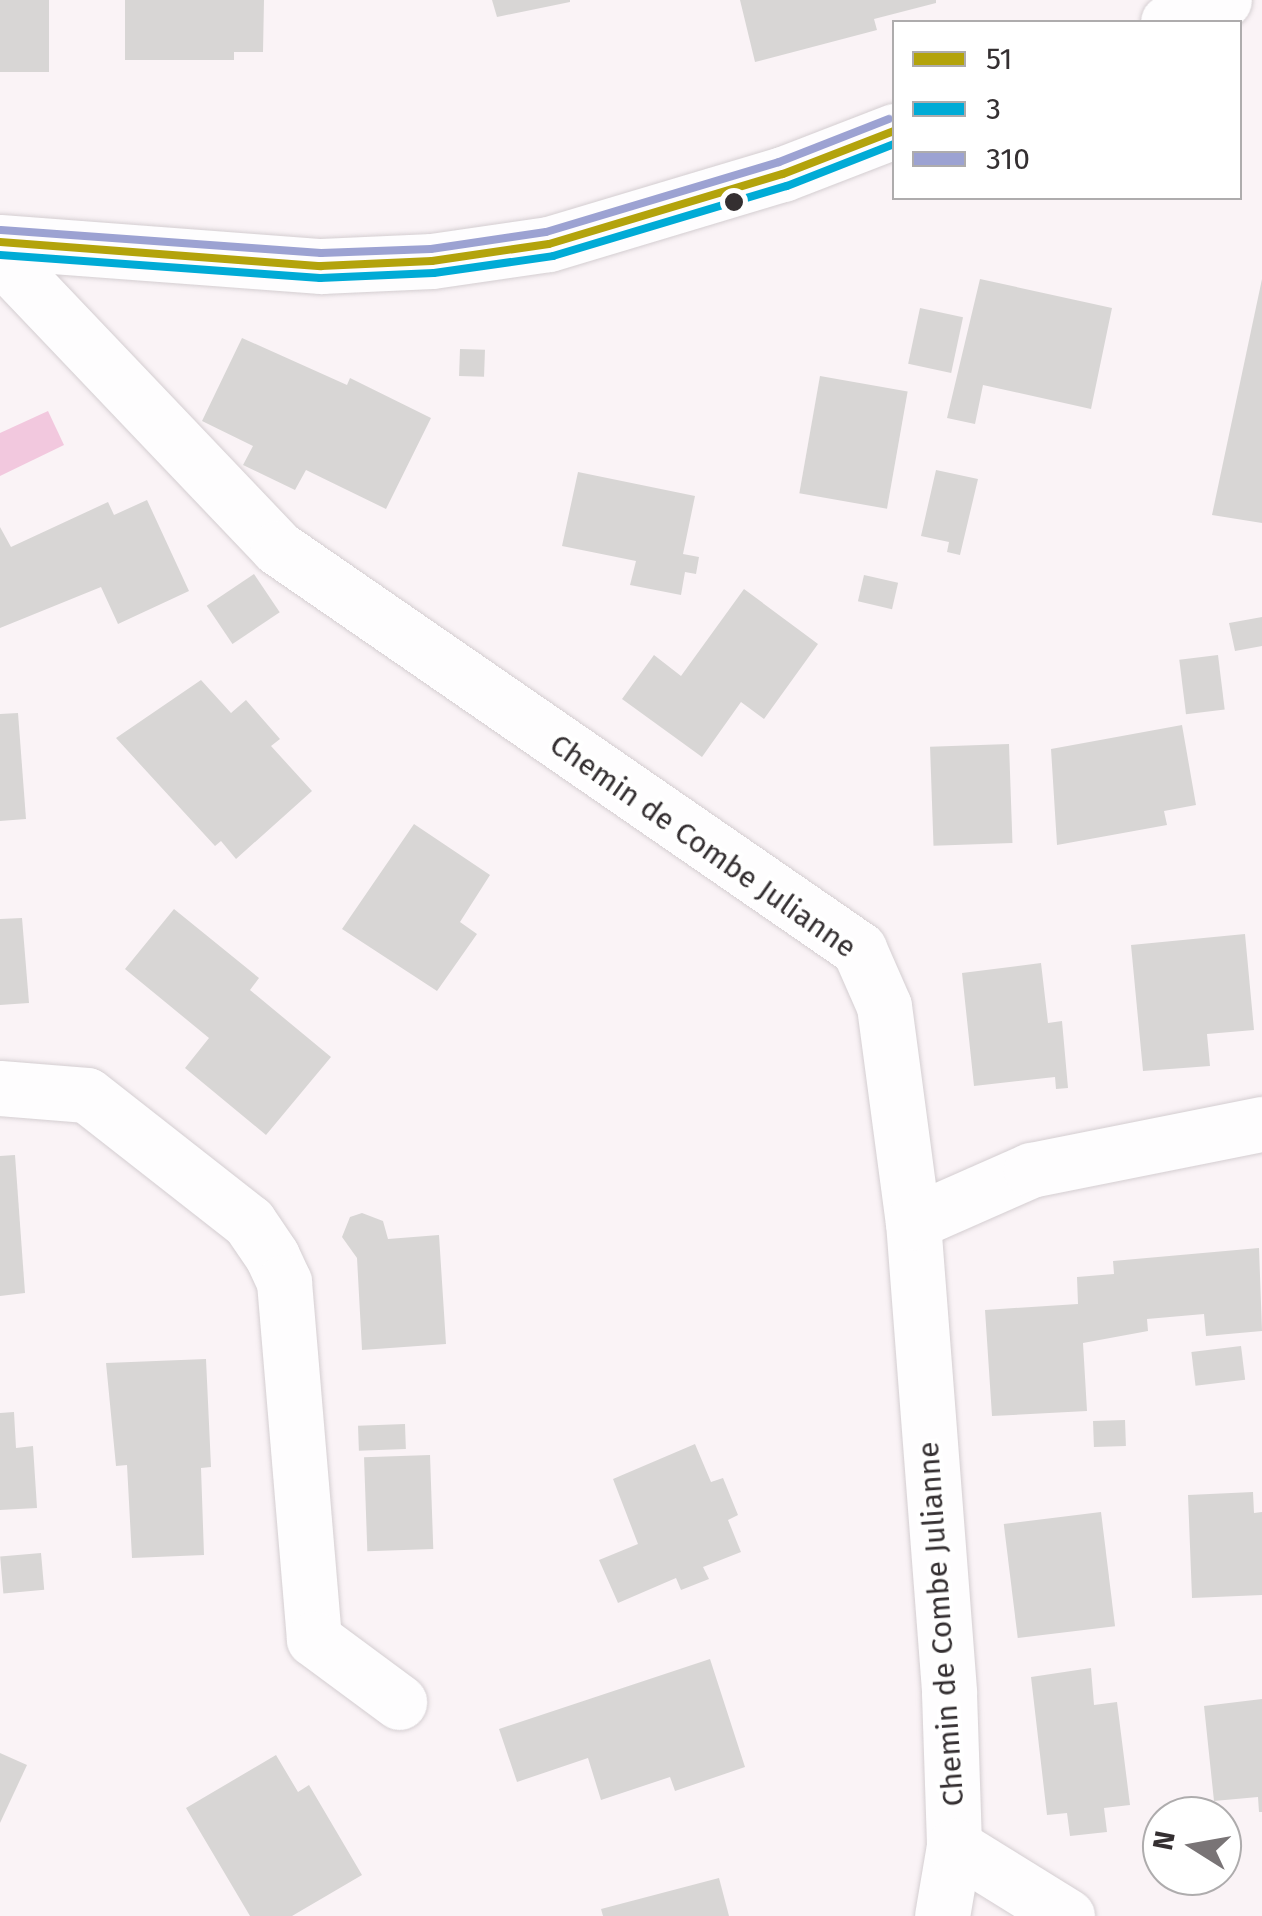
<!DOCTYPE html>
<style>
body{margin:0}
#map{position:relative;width:1262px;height:1916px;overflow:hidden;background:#faf3f6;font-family:"Fira Sans",sans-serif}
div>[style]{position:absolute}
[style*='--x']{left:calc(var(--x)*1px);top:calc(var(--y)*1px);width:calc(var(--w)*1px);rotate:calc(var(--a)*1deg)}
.water>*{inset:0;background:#f2c8de}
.building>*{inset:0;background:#d8d6d5;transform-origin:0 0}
.roads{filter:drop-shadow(0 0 2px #d4ced1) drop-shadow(0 0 2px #d4ced1)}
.minor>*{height:55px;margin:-27.5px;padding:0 27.5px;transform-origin:27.5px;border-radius:27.5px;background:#fefdfe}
.tertiary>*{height:55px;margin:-27.5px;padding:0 27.5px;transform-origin:27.5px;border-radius:27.5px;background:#fefdfe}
.bus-1>*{height:8px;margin:-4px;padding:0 4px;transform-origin:4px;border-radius:4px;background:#b3a30c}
.bus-2>*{height:8px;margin:-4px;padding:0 4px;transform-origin:4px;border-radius:4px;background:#00abd6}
.bus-3>*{height:8px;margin:-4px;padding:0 4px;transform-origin:4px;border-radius:4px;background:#9ca2d2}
.dots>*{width:28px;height:28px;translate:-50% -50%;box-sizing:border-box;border:5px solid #fff;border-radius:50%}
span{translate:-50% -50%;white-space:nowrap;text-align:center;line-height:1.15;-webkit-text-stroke:8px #fff;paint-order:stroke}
.street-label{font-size:30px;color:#342f31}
.legend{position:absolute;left:892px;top:20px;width:350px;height:180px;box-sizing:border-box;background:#fff;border:2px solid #aeacad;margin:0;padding:12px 18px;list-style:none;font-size:30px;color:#342f31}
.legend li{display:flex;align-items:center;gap:20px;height:50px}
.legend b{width:50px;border:2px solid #aeacad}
.north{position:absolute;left:1142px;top:1796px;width:100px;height:100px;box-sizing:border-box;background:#fff;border:2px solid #aeacad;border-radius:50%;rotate:281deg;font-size:28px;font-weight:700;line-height:40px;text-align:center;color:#342f31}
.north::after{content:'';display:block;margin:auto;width:35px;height:45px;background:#797476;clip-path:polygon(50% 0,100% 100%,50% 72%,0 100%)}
</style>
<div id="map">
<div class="water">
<div style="clip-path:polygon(48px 411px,64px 445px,0 476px,0 433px)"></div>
</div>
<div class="building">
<div style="left:0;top:0;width:49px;height:72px"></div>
<div style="clip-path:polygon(125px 0,264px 0,263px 52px,234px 52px,234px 60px,125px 60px)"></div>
<div style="clip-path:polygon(492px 0,570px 0,570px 2px,497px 17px)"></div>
<div style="clip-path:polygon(740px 0,936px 0,936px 3px,874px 19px,877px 30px,755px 62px)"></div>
<div style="clip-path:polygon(980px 279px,1112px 308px,1091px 409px,983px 385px,975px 424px,947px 418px)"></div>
<div style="clip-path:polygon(1262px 279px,1262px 523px,1212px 515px)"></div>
<div style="left:920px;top:308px;width:44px;height:57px;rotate:12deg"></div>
<div style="clip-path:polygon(242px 338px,347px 385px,350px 378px,431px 418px,386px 509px,306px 470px,295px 490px,243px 465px,253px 446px,202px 421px)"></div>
<div style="left:460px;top:349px;width:25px;height:27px;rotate:2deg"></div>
<div style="left:820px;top:376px;width:89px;height:119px;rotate:10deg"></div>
<div style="clip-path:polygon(936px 470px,978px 479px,960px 555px,947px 552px,949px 542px,921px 536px)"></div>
<div style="clip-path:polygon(578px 472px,695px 496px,683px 554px,699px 557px,696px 574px,685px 572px,681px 595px,630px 585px,636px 561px,562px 546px)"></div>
<div style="clip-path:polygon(147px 500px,189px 591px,118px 624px,101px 587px,0 628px,0 527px,11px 547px,108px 502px,114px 515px)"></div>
<div style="left:254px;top:574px;width:46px;height:57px;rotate:56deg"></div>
<div style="left:864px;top:575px;width:35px;height:27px;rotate:13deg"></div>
<div style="clip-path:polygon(744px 589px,818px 644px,764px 719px,741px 702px,702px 757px,622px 699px,654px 655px,681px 676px)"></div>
<div style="clip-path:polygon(1262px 617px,1262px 646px,1235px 651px,1229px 623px)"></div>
<div style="left:1218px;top:655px;width:55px;height:39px;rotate:83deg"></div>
<div style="clip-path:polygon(201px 680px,231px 713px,246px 700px,280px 739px,271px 746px,312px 791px,236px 859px,221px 841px,215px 846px,116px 738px)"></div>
<div style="clip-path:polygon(18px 713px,26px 819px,0 821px,0 714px)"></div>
<div style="clip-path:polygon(1182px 725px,1196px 805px,1164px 811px,1167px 825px,1057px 845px,1051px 749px)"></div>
<div style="left:1009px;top:744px;width:99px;height:79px;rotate:88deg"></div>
<div style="clip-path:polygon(414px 824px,490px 875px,460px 922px,477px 934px,437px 991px,342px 929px)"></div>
<div style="clip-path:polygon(174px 909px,259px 978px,250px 990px,331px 1057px,266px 1135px,185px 1068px,209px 1038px,125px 969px)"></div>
<div style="clip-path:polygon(22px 918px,29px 1003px,0 1005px,0 919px)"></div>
<div style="clip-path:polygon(1245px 934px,1254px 1030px,1207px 1034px,1210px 1066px,1143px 1071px,1131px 945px)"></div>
<div style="clip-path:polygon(1041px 963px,1048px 1023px,1062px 1021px,1068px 1088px,1056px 1089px,1055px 1077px,974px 1086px,962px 973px)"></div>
<div style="clip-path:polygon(15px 1155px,25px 1293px,0 1296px,0 1156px)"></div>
<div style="clip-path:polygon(362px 1213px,383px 1221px,388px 1239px,439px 1235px,446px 1344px,362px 1350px,357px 1258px,342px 1237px,350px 1217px)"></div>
<div style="clip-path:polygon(1259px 1248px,1262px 1331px,1206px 1336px,1204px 1314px,1147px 1319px,1148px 1331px,1083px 1343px,1087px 1411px,992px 1416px,985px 1310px,1078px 1304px,1077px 1277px,1114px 1274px,1113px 1261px)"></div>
<div style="left:1241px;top:1346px;width:34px;height:50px;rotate:83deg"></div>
<div style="clip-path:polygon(206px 1359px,211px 1467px,201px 1468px,204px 1555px,132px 1558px,127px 1465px,116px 1466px,106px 1363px)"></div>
<div style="clip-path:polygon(14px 1412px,16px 1448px,33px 1446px,37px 1508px,0 1510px,0 1413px)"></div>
<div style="left:1125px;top:1420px;width:26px;height:32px;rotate:88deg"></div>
<div style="left:405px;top:1424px;width:25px;height:47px;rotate:88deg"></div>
<div style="clip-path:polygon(695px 1444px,711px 1482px,723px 1478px,738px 1515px,728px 1520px,741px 1552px,703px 1567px,709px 1579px,681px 1590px,676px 1578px,618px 1603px,599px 1560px,638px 1544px,613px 1479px)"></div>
<div style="left:430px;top:1455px;width:94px;height:66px;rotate:88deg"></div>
<div style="clip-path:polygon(1253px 1492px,1254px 1513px,1262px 1512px,1262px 1595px,1192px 1598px,1188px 1495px)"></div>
<div style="left:1101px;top:1512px;width:115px;height:98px;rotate:83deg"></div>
<div style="left:41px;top:1553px;width:37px;height:41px;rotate:85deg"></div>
<div style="clip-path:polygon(710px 1659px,745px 1767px,675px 1791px,670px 1777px,601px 1800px,588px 1758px,517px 1782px,499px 1729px)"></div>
<div style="clip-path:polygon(1091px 1668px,1094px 1705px,1117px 1702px,1130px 1805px,1104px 1808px,1107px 1832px,1070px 1836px,1067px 1813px,1047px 1815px,1031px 1677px)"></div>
<div style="clip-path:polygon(1262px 1699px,1262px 1812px,1259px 1812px,1258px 1797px,1214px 1801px,1204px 1706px)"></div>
<div style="clip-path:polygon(0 1753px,27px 1765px,0 1823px)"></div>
<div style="clip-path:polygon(276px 1755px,298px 1792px,309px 1785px,362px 1875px,292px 1916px,250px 1916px,186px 1808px)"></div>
<div style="clip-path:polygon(719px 1878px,729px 1916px,603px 1916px,601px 1909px)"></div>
</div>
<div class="roads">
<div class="minor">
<div style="--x:0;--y:256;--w:403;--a:46.4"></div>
<div style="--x:278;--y:548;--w:706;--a:34.61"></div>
<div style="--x:859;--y:949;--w:62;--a:66.3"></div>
<div style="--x:884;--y:1006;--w:218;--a:82.4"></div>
<div style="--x:913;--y:1222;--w:472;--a:85.6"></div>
<div style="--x:949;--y:1693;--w:153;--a:88.1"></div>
<div style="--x:954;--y:1846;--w:71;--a:99.7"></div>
<div style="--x:0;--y:1088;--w:87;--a:4.6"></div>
<div style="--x:87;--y:1095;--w:206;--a:38.1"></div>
<div style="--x:249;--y:1222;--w:41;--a:55.9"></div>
<div style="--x:272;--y:1256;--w:29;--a:65"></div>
<div style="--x:284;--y:1282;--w:358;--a:85.2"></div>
<div style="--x:314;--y:1639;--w:106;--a:36.5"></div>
<div style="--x:913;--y:1222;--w:129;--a:-23.8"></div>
<div style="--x:1031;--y:1170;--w:236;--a:-11.3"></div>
<div style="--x:954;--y:1846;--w:133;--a:31.8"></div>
</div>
<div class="tertiary">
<div style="--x:1168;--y:22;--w:60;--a:-21.4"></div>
<div style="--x:0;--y:242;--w:322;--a:4.3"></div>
<div style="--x:321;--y:266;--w:111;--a:-2.6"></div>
<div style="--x:432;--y:261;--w:118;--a:-8.3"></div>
<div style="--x:549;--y:244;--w:244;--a:-16.7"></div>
<div style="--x:783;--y:174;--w:119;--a:-21.2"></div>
</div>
</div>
<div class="bus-1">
<div style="--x:0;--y:242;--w:322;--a:4.3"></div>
<div style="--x:321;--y:266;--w:111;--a:-2.6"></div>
<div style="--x:432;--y:261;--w:118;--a:-8.3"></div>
<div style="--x:549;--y:244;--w:244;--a:-16.7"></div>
<div style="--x:783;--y:174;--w:119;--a:-21.2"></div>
</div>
<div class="bus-2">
<div style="--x:0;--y:255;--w:321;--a:4.1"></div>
<div style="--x:320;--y:278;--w:114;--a:-2.5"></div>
<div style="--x:434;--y:273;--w:120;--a:-8.1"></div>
<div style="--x:553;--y:256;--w:244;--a:-16.7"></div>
<div style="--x:787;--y:186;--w:115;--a:-21.4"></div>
</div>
<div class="bus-3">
<div style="--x:1;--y:230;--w:321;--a:4.1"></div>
<div style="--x:321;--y:253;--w:110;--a:-2.1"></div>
<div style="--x:431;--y:249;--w:116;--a:-8.4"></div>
<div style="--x:546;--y:232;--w:243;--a:-16.7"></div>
<div style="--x:779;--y:162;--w:118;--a:-21.4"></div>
</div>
<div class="dots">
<div style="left:734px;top:202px;background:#342f31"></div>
</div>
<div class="street-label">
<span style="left:703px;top:846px;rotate:35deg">Chemin de Combe Julianne</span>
<span style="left:941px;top:1624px;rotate:-94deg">Chemin de Combe Julianne</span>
</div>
<ul class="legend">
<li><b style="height:12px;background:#b3a30c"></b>51</li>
<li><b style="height:12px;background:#00abd6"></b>3</li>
<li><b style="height:12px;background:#9ca2d2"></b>310</li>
</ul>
<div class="north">N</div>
</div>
